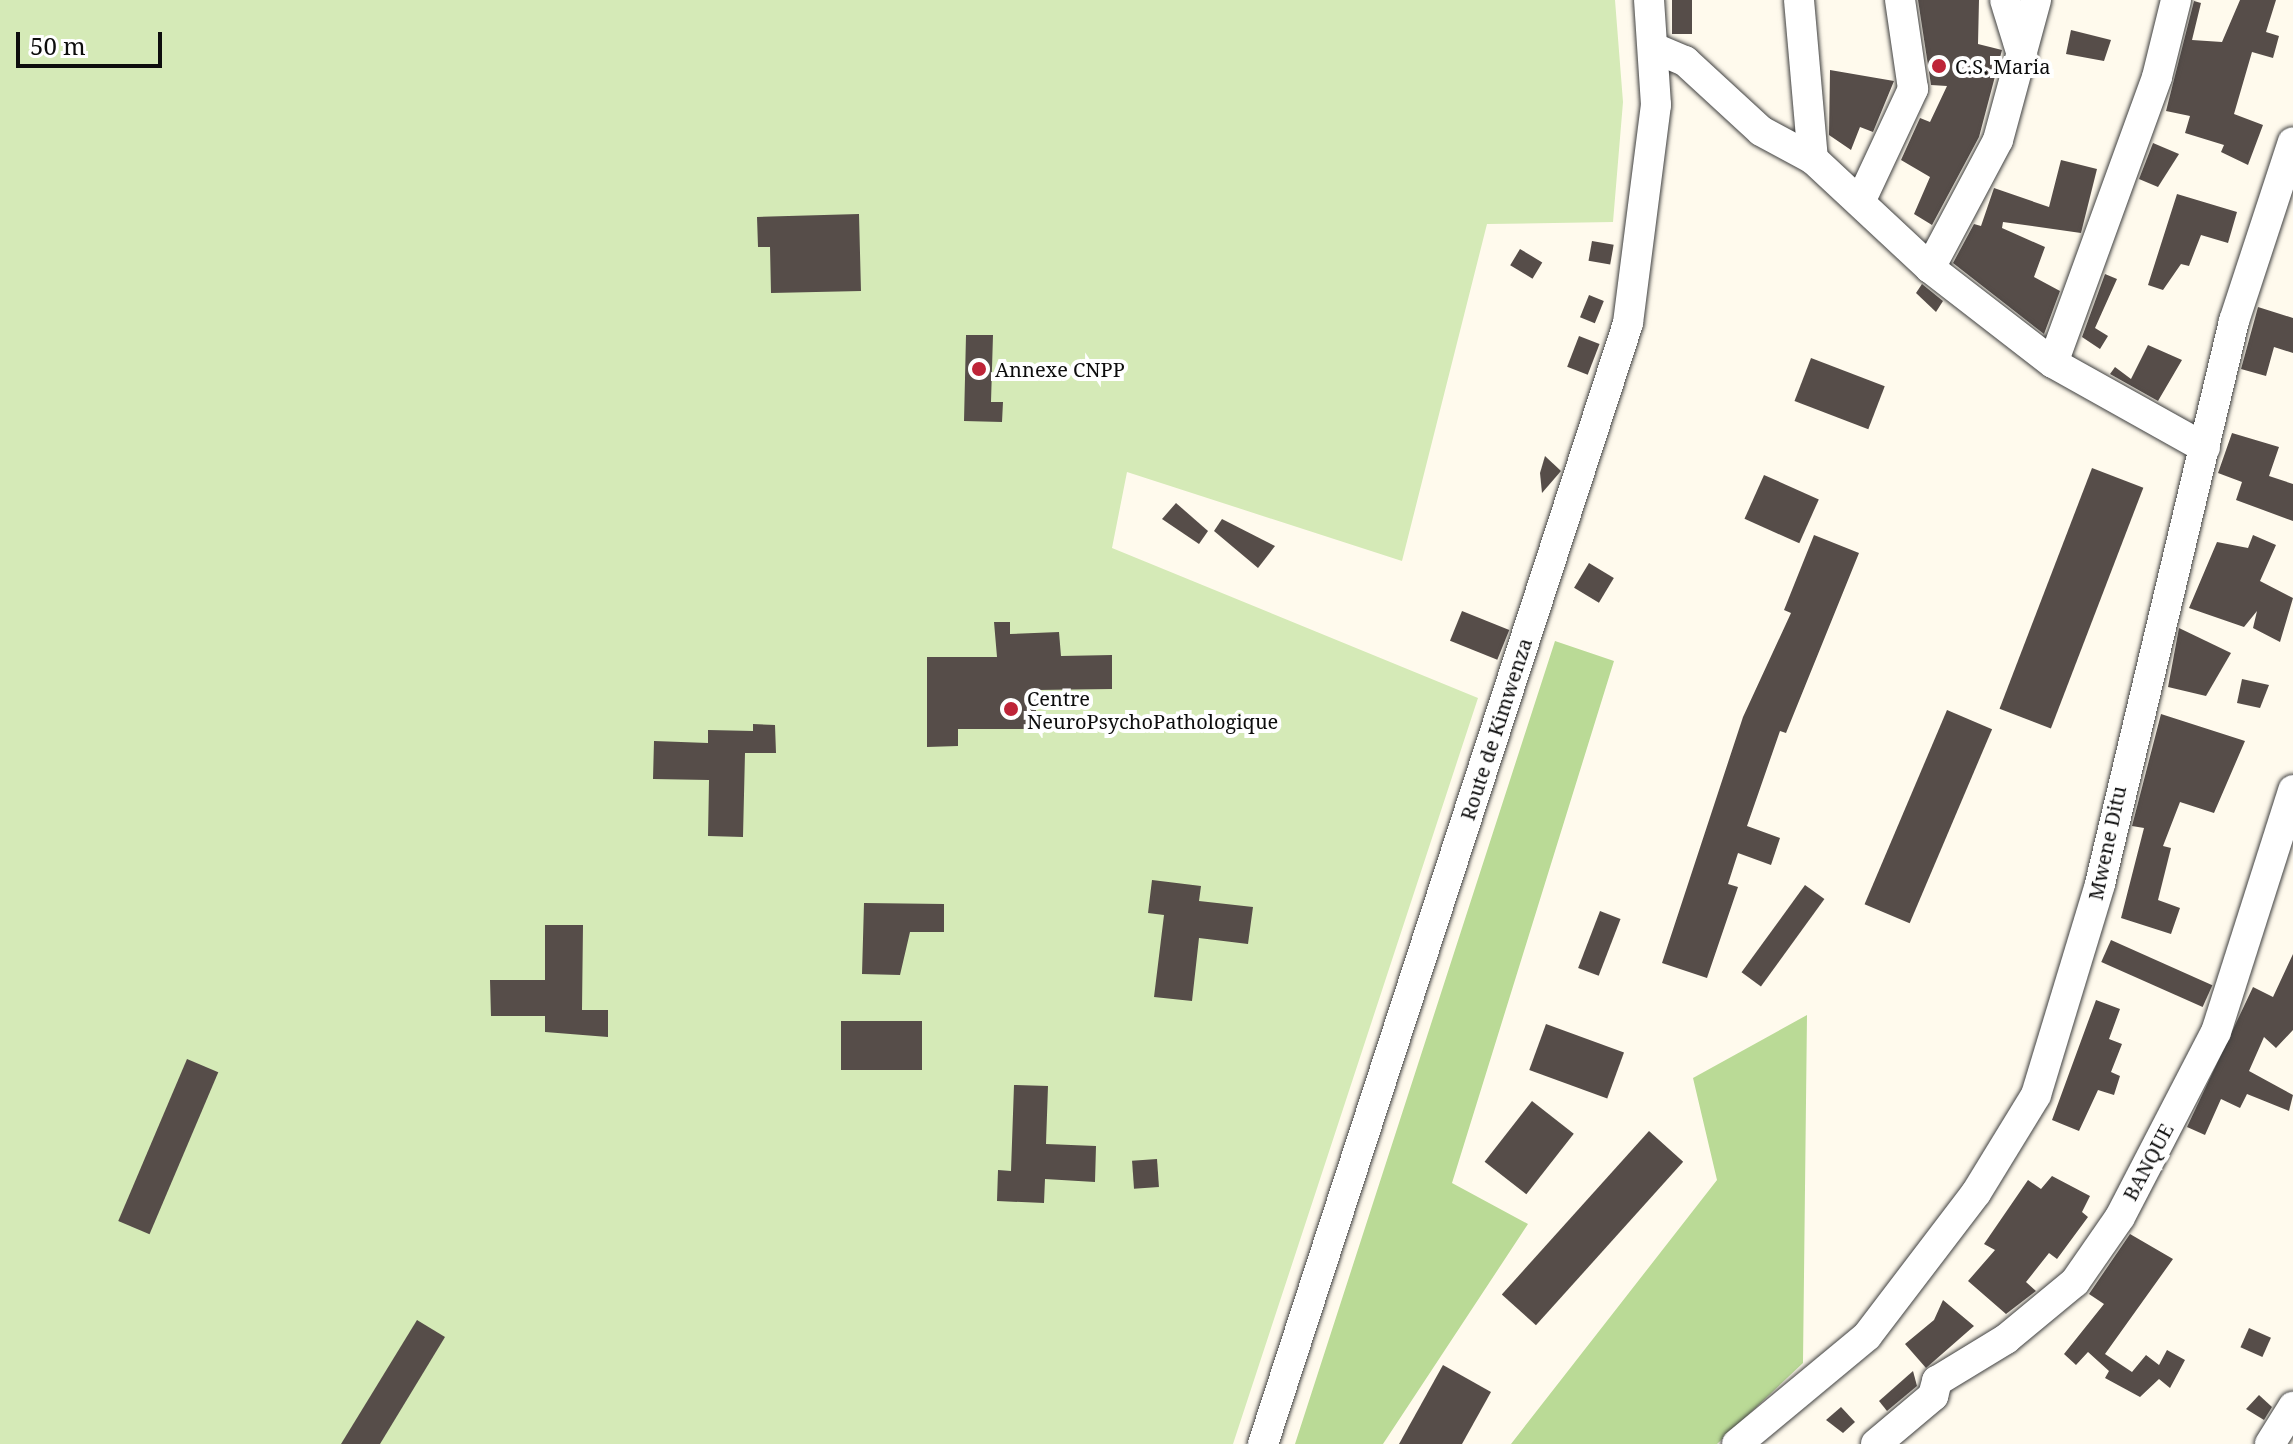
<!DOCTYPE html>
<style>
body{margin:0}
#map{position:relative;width:2293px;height:1444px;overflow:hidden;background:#fffaed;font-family:"Noto Serif",serif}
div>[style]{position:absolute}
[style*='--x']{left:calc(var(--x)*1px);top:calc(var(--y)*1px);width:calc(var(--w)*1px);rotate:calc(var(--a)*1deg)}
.green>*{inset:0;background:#d5eab7}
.forest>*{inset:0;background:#bada96}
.building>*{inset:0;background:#564d49;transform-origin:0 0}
.roads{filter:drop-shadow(0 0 2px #404040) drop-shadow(0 0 2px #404040)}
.minor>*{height:30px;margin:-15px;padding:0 15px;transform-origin:15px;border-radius:15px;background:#fff}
.dots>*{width:22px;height:22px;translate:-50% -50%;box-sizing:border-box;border:4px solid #fff;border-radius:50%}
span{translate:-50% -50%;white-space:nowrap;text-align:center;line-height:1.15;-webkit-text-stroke:8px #fff;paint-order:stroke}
.poi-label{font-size:20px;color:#0d0d0d}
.left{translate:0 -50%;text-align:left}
.street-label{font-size:20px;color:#0d0d0d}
.scale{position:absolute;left:16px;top:32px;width:146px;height:36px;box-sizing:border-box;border:4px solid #0d0d0d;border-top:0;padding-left:10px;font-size:24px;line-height:28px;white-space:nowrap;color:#0d0d0d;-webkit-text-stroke:6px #fff;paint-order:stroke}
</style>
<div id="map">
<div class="green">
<div style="clip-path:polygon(0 0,1615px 0,1623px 102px,1613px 222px,1487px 224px,1402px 561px,1127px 472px,1112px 548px,1478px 698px,1233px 1444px,0 1444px)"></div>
</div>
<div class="forest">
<div style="clip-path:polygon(1555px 641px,1614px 661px,1452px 1183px,1528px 1224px,1383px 1444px,1295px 1444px)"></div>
<div style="clip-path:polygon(1807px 1015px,1803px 1363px,1717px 1444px,1511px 1444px,1717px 1180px,1693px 1078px)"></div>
</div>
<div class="building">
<div style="left:1672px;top:0;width:20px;height:34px"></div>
<div style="clip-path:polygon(1918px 0,1979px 0,1978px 44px,2002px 50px,1979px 137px,1932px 225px,1914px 214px,1930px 177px,1901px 160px,1920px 118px,1930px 122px,1947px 86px,1931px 85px)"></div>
<div style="clip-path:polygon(2240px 0,2276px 0,2266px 32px,2279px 36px,2273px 58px,2252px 52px,2234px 114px,2263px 125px,2248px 165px,2221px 152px,2224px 145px,2185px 133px,2190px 116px,2166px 111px,2194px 1px,2201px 3px,2192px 40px,2222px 42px)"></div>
<div style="clip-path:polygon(2071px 30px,2111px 40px,2104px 61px,2066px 54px)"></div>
<div style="clip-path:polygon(1830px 70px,1894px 81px,1873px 132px,1860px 127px,1851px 150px,1829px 135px)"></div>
<div style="clip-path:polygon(2153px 143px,2179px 154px,2158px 187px,2139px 179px)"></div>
<div style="clip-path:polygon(2061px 160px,2097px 169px,2081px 233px,2003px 222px,2002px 228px,2045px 247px,2034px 277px,2060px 291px,2044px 334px,1953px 263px,1974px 224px,1981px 226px,1994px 188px,2049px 207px)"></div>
<div style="clip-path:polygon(2177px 194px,2237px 212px,2228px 243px,2201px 235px,2189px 266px,2181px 264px,2163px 290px,2148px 285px)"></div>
<div style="clip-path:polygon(859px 214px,861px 291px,771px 293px,770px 247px,758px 247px,757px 217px)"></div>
<div style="left:1592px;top:241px;width:22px;height:20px;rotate:10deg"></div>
<div style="left:1520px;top:249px;width:26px;height:19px;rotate:31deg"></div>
<div style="clip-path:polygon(2105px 274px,2117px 279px,2095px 328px,2108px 336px,2100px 349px,2082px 337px)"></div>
<div style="clip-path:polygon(1922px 284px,1943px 301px,1936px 312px,1916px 293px)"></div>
<div style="left:1589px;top:295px;width:16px;height:24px;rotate:22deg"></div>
<div style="clip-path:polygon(2258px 307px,2293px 318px,2293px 353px,2274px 347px,2266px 376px,2241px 369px)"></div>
<div style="clip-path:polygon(966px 335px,993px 335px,991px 402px,1003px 402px,1002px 422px,964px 421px)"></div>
<div style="left:1579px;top:336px;width:22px;height:33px;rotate:21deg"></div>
<div style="clip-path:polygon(2148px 345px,2182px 360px,2158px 401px,2110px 374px,2115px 367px,2131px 379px)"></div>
<div style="left:1811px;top:358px;width:79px;height:46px;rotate:21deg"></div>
<div style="clip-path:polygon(2232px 433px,2279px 447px,2269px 476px,2293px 484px,2293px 521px,2236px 500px,2242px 482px,2218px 473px)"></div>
<div style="clip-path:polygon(1545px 456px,1561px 471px,1542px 493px,1540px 473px)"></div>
<div style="left:2092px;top:468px;width:55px;height:258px;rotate:21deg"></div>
<div style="left:1764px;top:475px;width:60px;height:48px;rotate:24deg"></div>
<div style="clip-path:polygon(1176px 503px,1208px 531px,1199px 544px,1162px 519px)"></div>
<div style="clip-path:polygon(1222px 519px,1275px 546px,1258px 568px,1214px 531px)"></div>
<div style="clip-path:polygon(1814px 535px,1859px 553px,1786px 733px,1780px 731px,1747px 826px,1780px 838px,1771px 865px,1738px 853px,1728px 884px,1738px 887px,1707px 978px,1662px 963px,1743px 717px,1791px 613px,1784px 610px)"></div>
<div style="clip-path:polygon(2253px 535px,2276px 545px,2260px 581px,2293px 598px,2280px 642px,2253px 628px,2257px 611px,2244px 627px,2189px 608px,2217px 542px,2248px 548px)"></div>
<div style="left:1589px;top:563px;width:29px;height:29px;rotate:31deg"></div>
<div style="left:1462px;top:611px;width:51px;height:32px;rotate:22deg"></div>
<div style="clip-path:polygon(994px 622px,1010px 622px,1010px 634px,1059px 632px,1061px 656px,1112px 655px,1112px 689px,1036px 690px,1036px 729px,958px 729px,958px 746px,927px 747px,927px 657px,997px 657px)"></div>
<div style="clip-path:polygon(2179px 628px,2231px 653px,2206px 696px,2168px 687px)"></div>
<div style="clip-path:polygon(2242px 679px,2269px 685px,2260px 708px,2237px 703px)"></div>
<div style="left:1947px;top:710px;width:49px;height:211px;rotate:23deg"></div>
<div style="clip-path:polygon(2161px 714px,2245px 741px,2214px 813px,2180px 802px,2163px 846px,2171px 848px,2158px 900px,2180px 908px,2171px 934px,2121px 918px,2144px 828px,2132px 826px)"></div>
<div style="clip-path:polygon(753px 724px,775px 725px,776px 753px,745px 753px,743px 837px,708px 836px,709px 780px,653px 779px,654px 741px,708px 743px,708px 730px,753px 731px)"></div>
<div style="clip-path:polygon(1152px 880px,1201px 886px,1199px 901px,1253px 907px,1248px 944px,1199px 938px,1192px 1001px,1154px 997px,1164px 915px,1148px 913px)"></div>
<div style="left:1805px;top:885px;width:24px;height:108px;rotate:36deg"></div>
<div style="clip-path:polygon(864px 903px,944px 904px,944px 932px,910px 932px,900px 975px,862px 974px)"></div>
<div style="left:1600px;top:911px;width:22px;height:61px;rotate:21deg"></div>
<div style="clip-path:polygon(545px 925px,583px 925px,582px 1010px,608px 1010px,608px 1037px,545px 1032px,545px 1016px,491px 1016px,490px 980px,545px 980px)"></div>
<div style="left:2111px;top:940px;width:111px;height:24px;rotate:24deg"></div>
<div style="clip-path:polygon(2293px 954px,2293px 1030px,2276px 1048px,2264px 1037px,2249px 1071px,2293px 1095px,2289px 1111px,2247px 1094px,2240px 1108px,2221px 1099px,2205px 1135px,2187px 1127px,2253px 987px,2273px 997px)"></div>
<div style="clip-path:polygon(2096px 1000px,2120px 1009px,2109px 1039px,2122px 1044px,2111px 1072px,2120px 1076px,2114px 1095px,2098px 1090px,2079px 1131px,2052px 1120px)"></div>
<div style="left:841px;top:1021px;width:81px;height:49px"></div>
<div style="left:1546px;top:1024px;width:83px;height:49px;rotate:20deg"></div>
<div style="left:187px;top:1059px;width:34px;height:176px;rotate:23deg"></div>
<div style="clip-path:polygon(1014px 1085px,1048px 1086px,1046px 1144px,1096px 1146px,1095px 1182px,1045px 1179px,1044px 1203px,997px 1201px,998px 1170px,1011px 1171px)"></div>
<div style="left:1532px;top:1101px;width:53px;height:77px;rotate:38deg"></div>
<div style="left:1649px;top:1131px;width:46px;height:220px;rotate:42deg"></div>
<div style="left:1157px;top:1159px;width:28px;height:25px;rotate:86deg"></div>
<div style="clip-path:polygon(2052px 1176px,2090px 1196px,2082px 1212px,2088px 1217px,2057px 1259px,2049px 1253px,2026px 1282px,2036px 1291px,2006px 1314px,1968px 1281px,1995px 1250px,1984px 1244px,2028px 1180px,2041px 1189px)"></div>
<div style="clip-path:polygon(2130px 1234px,2173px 1259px,2105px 1354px,2132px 1372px,2146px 1355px,2159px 1365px,2167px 1350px,2185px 1360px,2170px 1388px,2159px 1379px,2140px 1397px,2105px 1378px,2109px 1371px,2088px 1352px,2076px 1365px,2064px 1354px,2104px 1304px,2089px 1294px)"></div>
<div style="clip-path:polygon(1943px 1300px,1974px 1326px,1926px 1368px,1905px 1344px,1934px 1320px)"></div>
<div style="clip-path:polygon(417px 1320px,445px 1337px,380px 1444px,341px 1444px)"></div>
<div style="left:2249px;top:1328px;width:24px;height:21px;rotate:24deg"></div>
<div style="clip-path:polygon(1443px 1365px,1491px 1392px,1462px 1444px,1399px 1444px)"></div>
<div style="clip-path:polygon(1913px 1371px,1917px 1386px,1887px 1411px,1879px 1401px)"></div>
<div style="clip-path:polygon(2259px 1395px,2272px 1407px,2264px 1420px,2246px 1409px)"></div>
<div style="clip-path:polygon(1841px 1407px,1855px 1422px,1843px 1433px,1826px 1420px)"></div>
</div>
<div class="roads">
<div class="minor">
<div style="--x:1799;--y:0;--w:160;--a:85"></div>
<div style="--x:2005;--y:0;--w:58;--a:72.8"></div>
<div style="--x:1654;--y:48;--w:34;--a:23"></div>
<div style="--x:1685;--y:61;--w:103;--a:42.6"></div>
<div style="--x:1761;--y:131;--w:59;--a:28.3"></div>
<div style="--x:1813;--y:159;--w:160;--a:43"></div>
<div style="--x:1930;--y:268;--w:155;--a:37.7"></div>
<div style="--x:2053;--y:363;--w:174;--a:29.2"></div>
<div style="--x:1861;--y:200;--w:123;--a:-64.9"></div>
<div style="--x:1913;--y:89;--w:90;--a:-98.3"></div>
<div style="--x:1930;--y:268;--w:145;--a:-62"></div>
<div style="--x:1998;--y:140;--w:145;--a:-74.8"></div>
<div style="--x:2053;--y:363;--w:304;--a:-70"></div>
<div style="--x:2157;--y:77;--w:79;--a:-76.1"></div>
<div style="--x:1263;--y:1444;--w:1179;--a:-71.96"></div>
<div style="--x:1628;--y:323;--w:220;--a:-82.7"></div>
<div style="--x:1656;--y:105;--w:105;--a:-93.8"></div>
<div style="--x:1737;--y:1444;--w:169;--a:-39.7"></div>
<div style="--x:1867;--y:1336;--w:180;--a:-52.7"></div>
<div style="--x:1976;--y:1193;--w:115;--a:-58.5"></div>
<div style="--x:2036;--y:1095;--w:220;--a:-73.1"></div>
<div style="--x:2100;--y:884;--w:579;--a:-76.61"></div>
<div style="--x:2234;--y:321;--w:188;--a:-71.8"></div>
<div style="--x:1876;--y:1444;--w:75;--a:-40.1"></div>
<div style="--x:1933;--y:1396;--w:16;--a:-75"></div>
<div style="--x:1937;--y:1381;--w:81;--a:-31.3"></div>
<div style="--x:2006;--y:1339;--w:89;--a:-39.6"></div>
<div style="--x:2075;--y:1282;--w:79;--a:-55.3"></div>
<div style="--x:2120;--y:1217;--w:208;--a:-62.6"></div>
<div style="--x:2216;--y:1032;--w:254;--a:-72.3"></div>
<div style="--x:2270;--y:1444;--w:44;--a:-58.1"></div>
</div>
</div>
<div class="dots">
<div style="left:1939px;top:66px;background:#be2438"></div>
<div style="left:979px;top:369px;background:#be2438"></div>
<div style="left:1011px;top:709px;background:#be2438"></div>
</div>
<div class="poi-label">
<span class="left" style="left:1955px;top:66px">C.S. Maria</span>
<span class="left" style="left:995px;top:369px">Annexe CNPP</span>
<span class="left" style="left:1027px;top:710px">Centre<br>NeuroPsychoPathologique</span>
</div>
<div class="street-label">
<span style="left:1496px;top:729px;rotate:-72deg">Route de Kimwenza</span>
<span style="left:2107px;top:843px;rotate:-78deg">Mwene Ditu</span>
<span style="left:2148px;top:1162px;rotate:-62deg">BANQUE</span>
</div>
<div class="scale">50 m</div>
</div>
